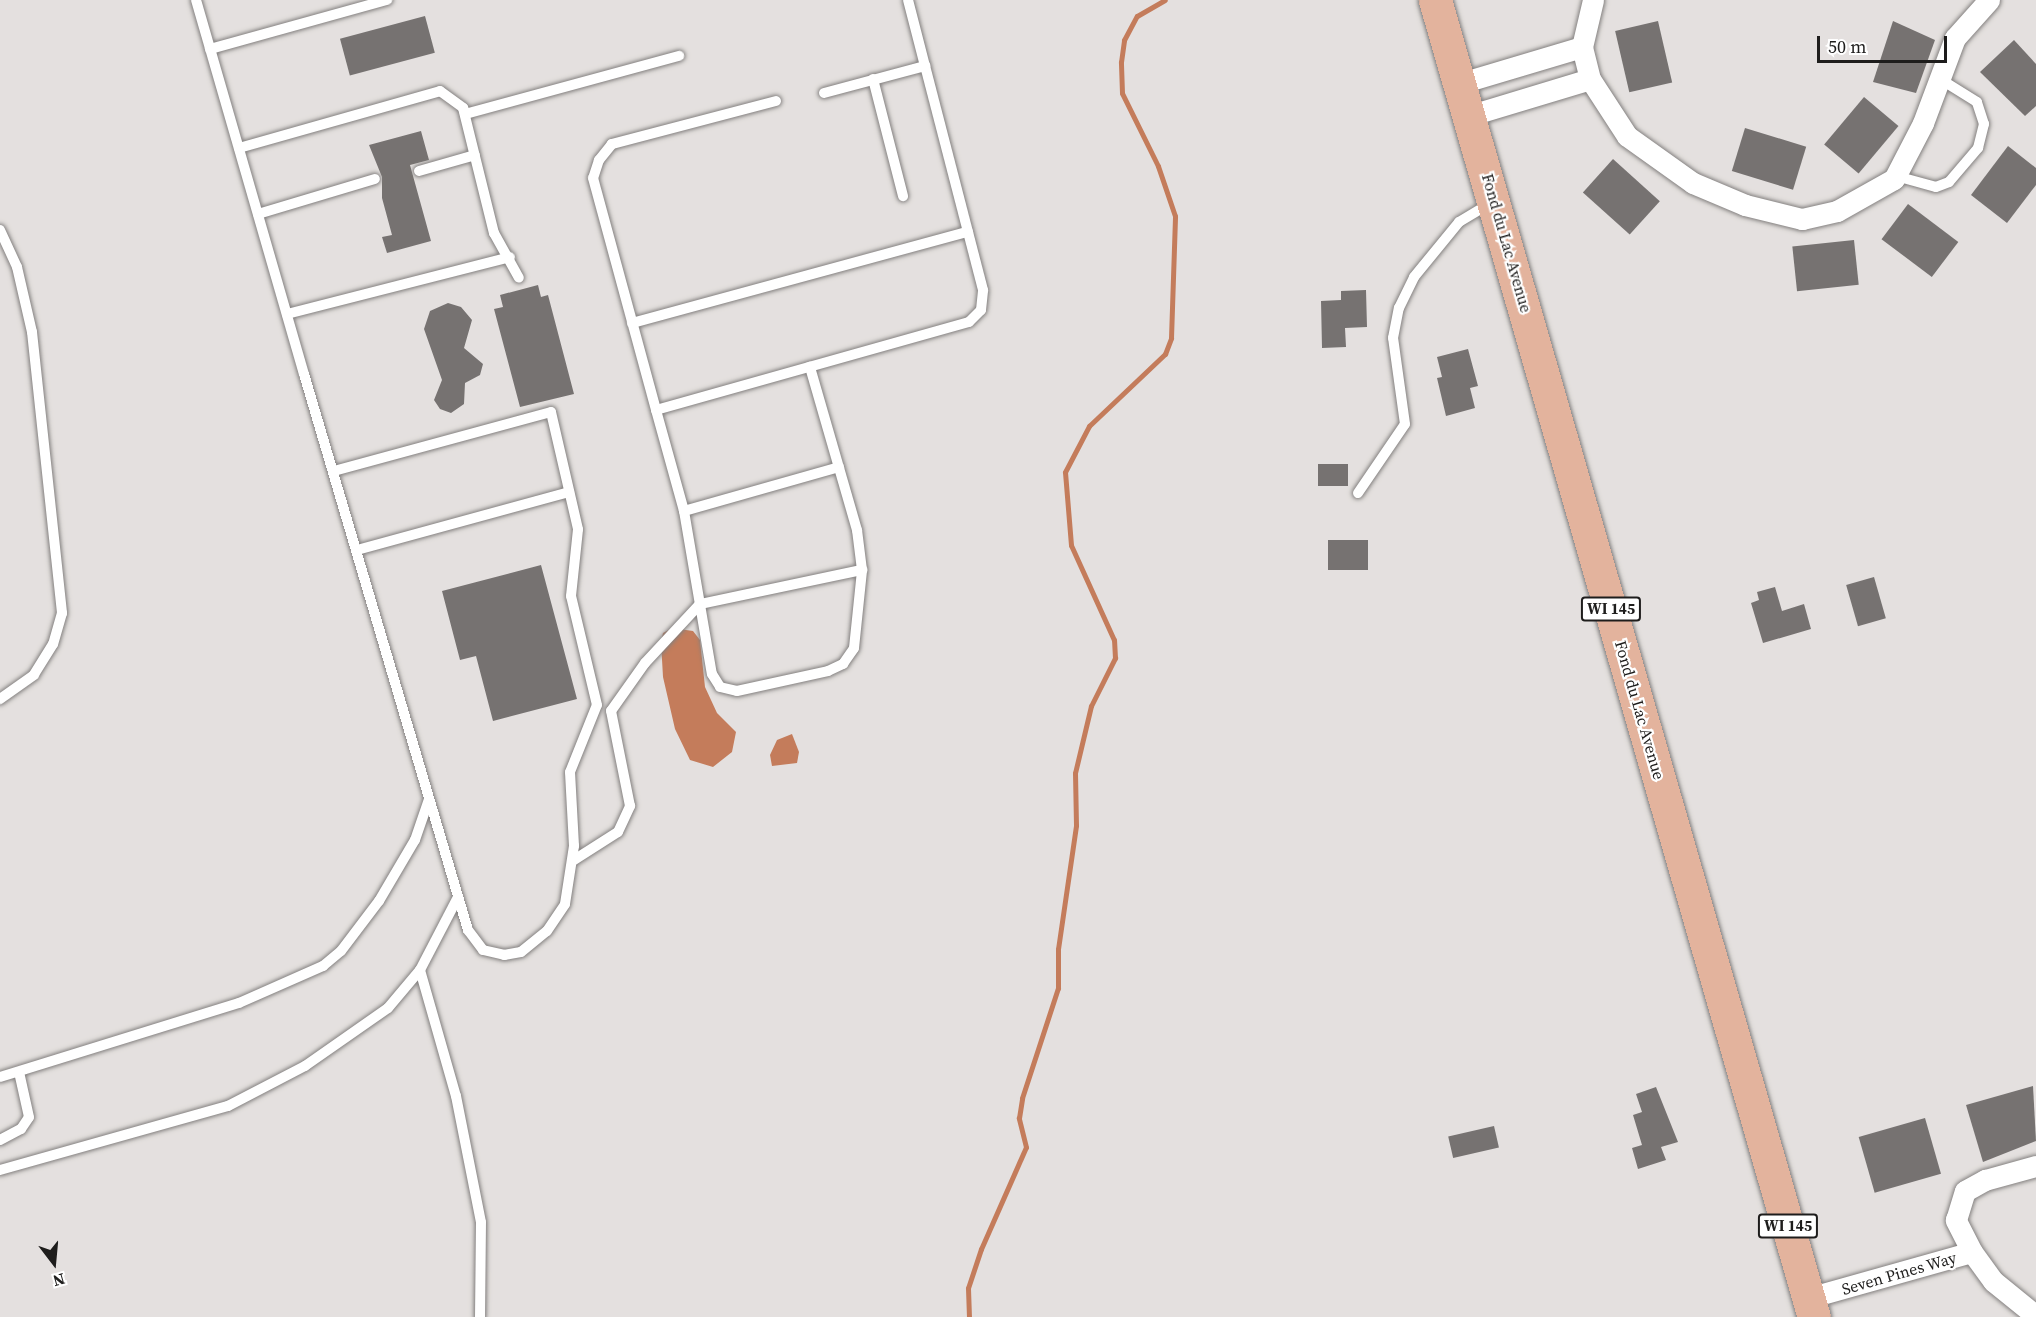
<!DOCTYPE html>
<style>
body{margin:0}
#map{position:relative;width:2036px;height:1317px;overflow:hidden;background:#e4e0df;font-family:"Source Serif 4",serif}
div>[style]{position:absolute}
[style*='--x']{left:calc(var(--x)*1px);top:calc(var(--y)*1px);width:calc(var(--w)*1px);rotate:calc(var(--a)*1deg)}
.water>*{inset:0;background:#c47c5b}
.stream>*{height:5px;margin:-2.5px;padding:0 2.5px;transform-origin:2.5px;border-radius:2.5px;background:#c47c5b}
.building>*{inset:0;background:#767271;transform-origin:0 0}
.roads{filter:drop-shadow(0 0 2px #83807f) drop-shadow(0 0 2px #83807f)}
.lane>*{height:10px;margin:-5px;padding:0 5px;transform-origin:5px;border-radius:5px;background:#fff}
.street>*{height:21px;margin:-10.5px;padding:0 10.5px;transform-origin:10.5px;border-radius:10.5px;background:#fff}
.primary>*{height:33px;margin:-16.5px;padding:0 16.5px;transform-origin:16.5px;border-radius:16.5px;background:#e3b39d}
span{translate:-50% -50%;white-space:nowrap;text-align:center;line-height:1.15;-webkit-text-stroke:4.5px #fff;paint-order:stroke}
.shield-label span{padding:2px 4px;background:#fff;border:2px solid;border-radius:4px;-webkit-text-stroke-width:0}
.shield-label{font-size:15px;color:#1e1d1c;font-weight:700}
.street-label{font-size:16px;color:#1e1d1c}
.north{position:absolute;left:24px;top:1233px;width:60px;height:60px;-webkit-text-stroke:4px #fff;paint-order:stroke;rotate:164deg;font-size:16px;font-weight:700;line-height:24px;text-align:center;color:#1e1d1c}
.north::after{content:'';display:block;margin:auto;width:21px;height:27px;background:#1e1d1c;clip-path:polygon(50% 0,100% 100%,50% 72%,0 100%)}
.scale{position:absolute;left:1817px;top:36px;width:130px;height:27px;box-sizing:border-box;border:3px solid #1e1d1c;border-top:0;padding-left:8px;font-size:18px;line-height:21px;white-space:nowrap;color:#1e1d1c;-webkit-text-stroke:4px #fff;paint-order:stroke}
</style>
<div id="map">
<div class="water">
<div style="clip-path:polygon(672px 628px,693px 631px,700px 640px,705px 687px,717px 713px,736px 732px,732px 752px,713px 767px,690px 760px,675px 729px,663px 677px,661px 642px,663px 633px)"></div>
<div style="clip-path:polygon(792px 734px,799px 752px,797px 763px,772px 766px,770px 755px,777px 740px)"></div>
</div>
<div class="stream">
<div style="--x:969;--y:1317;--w:29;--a:-92"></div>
<div style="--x:968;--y:1288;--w:41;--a:-71.6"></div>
<div style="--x:981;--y:1249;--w:111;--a:-66.2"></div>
<div style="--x:1026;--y:1147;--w:30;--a:-104"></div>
<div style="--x:1019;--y:1118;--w:20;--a:-81"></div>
<div style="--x:1022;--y:1098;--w:116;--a:-71.9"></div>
<div style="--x:1058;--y:988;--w:39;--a:-90"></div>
<div style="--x:1058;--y:949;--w:125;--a:-81.7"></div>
<div style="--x:1076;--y:825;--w:52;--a:-91.1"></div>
<div style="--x:1075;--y:773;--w:69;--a:-76.6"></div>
<div style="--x:1091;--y:706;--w:54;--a:-63.4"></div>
<div style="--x:1115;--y:658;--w:18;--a:-93"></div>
<div style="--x:1114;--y:640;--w:104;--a:-114.4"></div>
<div style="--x:1071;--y:545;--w:73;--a:-94.7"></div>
<div style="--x:1065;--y:472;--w:52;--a:-62.4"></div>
<div style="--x:1089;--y:426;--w:105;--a:-43.5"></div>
<div style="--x:1165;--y:354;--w:17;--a:-69"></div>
<div style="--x:1171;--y:338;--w:122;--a:-88.1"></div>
<div style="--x:1175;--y:216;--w:53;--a:-108.8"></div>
<div style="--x:1158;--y:166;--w:81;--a:-116.3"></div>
<div style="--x:1122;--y:93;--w:31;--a:-92"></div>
<div style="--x:1121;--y:62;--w:22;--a:-82"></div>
<div style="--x:1124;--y:40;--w:27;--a:-62"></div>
<div style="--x:1137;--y:16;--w:32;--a:-30"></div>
</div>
<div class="building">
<div style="left:425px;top:16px;width:38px;height:88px;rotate:75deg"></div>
<div style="left:1658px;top:21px;width:63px;height:44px;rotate:77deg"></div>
<div style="clip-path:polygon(1893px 21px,1935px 40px,1916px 93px,1873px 82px)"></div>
<div style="clip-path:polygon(2014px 40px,2036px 64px,2036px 106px,2025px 116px,1980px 72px)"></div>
<div style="left:1864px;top:97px;width:45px;height:62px;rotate:40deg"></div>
<div style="left:1745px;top:128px;width:64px;height:45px;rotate:17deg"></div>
<div style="clip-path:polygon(421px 131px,429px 160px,410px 165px,431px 241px,387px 253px,382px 237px,392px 235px,382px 198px,382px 177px,369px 145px)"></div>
<div style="clip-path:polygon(2008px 146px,2036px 168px,2036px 185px,2007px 223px,1971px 195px)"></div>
<div style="left:1613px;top:159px;width:63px;height:45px;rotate:42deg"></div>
<div style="left:1908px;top:204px;width:63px;height:44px;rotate:37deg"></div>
<div style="left:1854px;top:240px;width:45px;height:62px;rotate:84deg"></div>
<div style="clip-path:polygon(538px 285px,541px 297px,548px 295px,574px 394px,520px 407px,494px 309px,503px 307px,500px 295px)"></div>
<div style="clip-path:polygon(1366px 290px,1367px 327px,1345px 328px,1346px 347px,1322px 348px,1321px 301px,1341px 300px,1341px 291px)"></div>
<div style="clip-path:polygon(448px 303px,461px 307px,472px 320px,464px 348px,483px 364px,480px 375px,465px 383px,464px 404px,451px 413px,440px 409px,434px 400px,442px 380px,424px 329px,430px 311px)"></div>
<div style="clip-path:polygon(1468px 349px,1478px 386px,1470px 388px,1475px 408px,1446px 416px,1437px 378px,1442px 377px,1437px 357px)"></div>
<div style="left:1348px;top:464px;width:22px;height:30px;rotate:90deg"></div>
<div style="left:1328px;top:540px;width:40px;height:30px"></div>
<div style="clip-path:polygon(541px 565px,577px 699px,493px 721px,476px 656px,460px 660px,442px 591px)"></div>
<div style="left:1874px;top:577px;width:43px;height:29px;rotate:74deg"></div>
<div style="clip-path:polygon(1775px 587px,1782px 611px,1804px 604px,1811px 629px,1763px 643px,1751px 603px,1759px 600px,1757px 592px)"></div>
<div style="clip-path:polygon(2033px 1086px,2036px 1141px,1983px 1162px,1966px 1105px)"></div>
<div style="clip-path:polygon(1656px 1087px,1678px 1142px,1661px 1147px,1666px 1160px,1638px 1169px,1632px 1148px,1642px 1145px,1633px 1115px,1642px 1112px,1636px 1094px)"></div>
<div style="left:1925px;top:1118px;width:58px;height:69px;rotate:74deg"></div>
<div style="left:1494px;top:1126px;width:22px;height:47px;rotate:77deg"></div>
</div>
<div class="roads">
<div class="lane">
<div style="--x:196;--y:0;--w:389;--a:73.9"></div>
<div style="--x:304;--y:374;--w:580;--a:73.57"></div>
<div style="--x:468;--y:930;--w:25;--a:53"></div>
<div style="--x:483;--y:950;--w:22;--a:13"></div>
<div style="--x:504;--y:955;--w:17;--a:-10"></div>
<div style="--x:521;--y:952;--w:33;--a:-39"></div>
<div style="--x:547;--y:931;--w:32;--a:-56"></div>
<div style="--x:565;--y:904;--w:59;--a:-81.2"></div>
<div style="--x:574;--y:846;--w:74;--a:-93.1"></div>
<div style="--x:570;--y:772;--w:72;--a:-68.1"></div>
<div style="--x:597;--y:705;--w:112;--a:-103.4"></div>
<div style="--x:571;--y:596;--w:67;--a:-84"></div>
<div style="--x:578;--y:529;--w:120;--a:-103"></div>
<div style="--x:551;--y:412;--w:225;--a:164.8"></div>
<div style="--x:210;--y:49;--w:184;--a:-15.5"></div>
<div style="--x:873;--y:79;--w:121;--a:75.6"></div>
<div style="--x:824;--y:93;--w:105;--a:-15"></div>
<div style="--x:925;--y:66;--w:68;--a:-104.4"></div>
<div style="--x:776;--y:101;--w:170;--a:165.3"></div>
<div style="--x:612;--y:144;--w:21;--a:129"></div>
<div style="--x:599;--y:160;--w:19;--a:108"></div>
<div style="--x:593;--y:178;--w:240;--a:74.8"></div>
<div style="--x:656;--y:410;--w:325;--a:-15.7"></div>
<div style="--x:969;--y:322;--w:17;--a:-45"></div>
<div style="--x:981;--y:310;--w:20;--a:-84"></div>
<div style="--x:983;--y:290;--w:231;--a:-104.5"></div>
<div style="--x:465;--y:114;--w:222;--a:-15.2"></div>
<div style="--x:239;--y:148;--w:209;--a:-15.8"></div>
<div style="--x:440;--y:91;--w:29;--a:36"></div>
<div style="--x:463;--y:108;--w:129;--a:76.1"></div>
<div style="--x:494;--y:233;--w:51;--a:60.9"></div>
<div style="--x:419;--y:171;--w:58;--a:-15.9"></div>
<div style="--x:1896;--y:176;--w:41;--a:15.4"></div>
<div style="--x:1936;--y:187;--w:14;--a:-21"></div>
<div style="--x:1949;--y:182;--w:45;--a:-49.5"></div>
<div style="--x:1978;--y:148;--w:25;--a:-76"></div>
<div style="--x:1984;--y:124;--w:23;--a:-108"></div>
<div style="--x:1977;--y:102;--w:44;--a:-148.1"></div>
<div style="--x:258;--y:214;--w:122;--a:-16.7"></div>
<div style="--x:0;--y:230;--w:41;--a:65.3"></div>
<div style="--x:17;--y:267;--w:67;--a:77"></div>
<div style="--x:32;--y:332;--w:283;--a:83.9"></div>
<div style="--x:62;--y:613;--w:32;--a:106"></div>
<div style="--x:53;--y:644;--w:36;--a:122"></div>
<div style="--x:34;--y:675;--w:42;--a:144.8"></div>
<div style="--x:287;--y:314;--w:230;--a:-14.3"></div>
<div style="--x:632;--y:323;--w:348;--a:-15.2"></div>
<div style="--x:656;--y:410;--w:105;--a:74.5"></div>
<div style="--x:684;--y:511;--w:165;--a:80.3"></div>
<div style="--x:712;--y:674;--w:15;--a:58"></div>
<div style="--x:720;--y:687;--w:17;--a:13"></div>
<div style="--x:737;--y:691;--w:93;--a:-12.4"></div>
<div style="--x:828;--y:671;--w:17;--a:-25"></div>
<div style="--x:843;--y:664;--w:19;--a:-55"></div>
<div style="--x:854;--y:648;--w:78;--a:-84.1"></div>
<div style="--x:862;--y:570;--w:40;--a:-97.1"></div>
<div style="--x:857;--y:530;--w:170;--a:-106.1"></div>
<div style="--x:1358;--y:493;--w:83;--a:-55.7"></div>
<div style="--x:1405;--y:424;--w:87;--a:-97.9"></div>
<div style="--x:1393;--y:338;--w:31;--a:-79"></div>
<div style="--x:1399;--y:308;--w:34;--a:-64"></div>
<div style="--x:1414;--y:277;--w:71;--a:-50.7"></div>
<div style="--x:1459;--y:222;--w:35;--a:-31"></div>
<div style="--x:684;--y:511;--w:161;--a:-15.8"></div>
<div style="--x:357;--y:550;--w:220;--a:-15.3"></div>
<div style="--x:574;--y:860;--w:52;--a:-32.5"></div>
<div style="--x:618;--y:832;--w:29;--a:-65"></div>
<div style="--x:630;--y:806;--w:97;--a:-101.3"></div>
<div style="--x:611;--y:711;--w:59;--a:-54.7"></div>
<div style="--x:645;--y:663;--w:81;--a:-47"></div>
<div style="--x:700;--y:604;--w:166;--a:-11.9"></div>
<div style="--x:420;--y:970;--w:131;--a:74.1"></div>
<div style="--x:456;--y:1096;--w:128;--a:78.8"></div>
<div style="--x:481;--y:1222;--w:95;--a:90.6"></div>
<div style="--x:0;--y:1077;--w:250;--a:-17.2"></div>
<div style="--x:239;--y:1003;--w:92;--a:-23.8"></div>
<div style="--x:323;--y:966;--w:23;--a:-40"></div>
<div style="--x:341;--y:951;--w:63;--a:-52.8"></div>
<div style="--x:379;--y:901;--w:71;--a:-59.5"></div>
<div style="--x:415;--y:840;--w:43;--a:-71.1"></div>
<div style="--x:0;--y:1140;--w:24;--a:-28"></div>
<div style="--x:21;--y:1129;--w:14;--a:-56"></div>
<div style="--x:29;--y:1117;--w:46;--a:-102.5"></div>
<div style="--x:0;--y:1170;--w:237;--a:-15.7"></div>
<div style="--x:228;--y:1106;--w:87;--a:-27.5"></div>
<div style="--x:305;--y:1066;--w:101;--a:-34.9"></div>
<div style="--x:388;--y:1008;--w:50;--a:-49.9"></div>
<div style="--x:420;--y:970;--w:82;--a:-62.5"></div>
</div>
<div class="street">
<div style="--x:1593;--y:0;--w:48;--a:103.2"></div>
<div style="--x:1582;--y:47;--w:33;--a:76"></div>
<div style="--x:1590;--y:79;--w:68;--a:57"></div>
<div style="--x:1627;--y:136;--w:81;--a:35.5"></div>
<div style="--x:1693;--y:183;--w:56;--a:22.9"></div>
<div style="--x:1745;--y:205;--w:59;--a:13.8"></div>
<div style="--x:1802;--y:219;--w:36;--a:-13"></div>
<div style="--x:1837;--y:211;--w:65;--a:-29.3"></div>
<div style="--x:1894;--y:179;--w:63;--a:-62.6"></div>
<div style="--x:1923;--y:123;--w:91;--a:-69.4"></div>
<div style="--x:1955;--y:38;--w:51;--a:-48.2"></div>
<div style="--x:1461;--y:83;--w:126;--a:-16.6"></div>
<div style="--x:1471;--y:115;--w:124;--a:-16.8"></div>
<div style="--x:1972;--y:1252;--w:36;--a:-117"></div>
<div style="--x:1956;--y:1220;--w:30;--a:-73"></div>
<div style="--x:1965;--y:1191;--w:23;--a:-29"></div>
<div style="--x:1985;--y:1180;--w:53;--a:-15.4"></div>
<div style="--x:1808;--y:1298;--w:170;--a:-15.7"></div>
<div style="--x:1972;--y:1252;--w:36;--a:54"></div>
<div style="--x:1993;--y:1281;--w:55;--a:39.1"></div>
</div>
<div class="primary">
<div style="--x:1435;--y:0;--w:1370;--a:73.95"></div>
</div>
</div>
<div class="shield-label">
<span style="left:1611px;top:609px">WI 145</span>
<span style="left:1788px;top:1226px">WI 145</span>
</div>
<div class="street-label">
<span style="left:1507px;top:243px;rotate:74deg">Fond du Lac Avenue</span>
<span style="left:1640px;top:710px;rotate:74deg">Fond du Lac Avenue</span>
<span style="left:1899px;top:1273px;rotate:-16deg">Seven Pines Way</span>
</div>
<div class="north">N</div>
<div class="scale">50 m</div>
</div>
